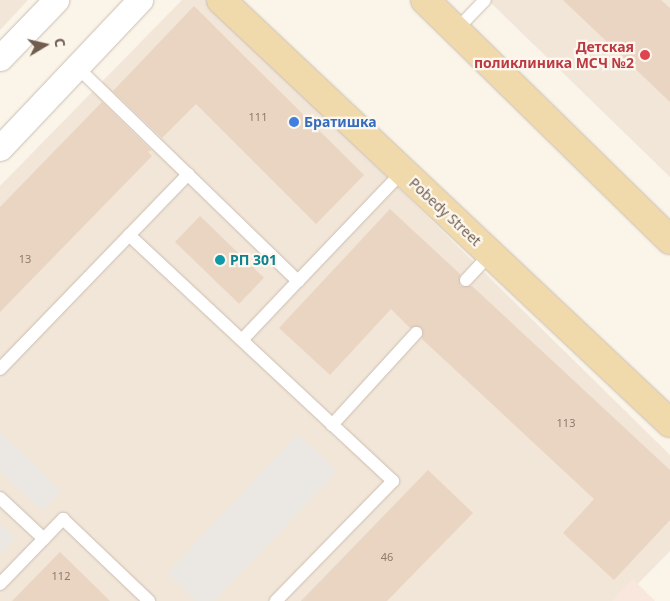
<!DOCTYPE html>
<meta charset="utf-8">
<style>
body{margin:0}
#map{position:relative;width:670px;height:601px;overflow:hidden;background:#faf4e9;font-family:"Noto Sans",sans-serif}
div>[style]{position:absolute}
[style*='--x']{left:calc(var(--x)*1px);top:calc(var(--y)*1px);width:calc(var(--w)*1px);rotate:calc(var(--a)*1deg)}
.residential>*{inset:0;background:#f1e6d8}
.commercial>*{inset:0;background:#f9e7de}
.industrial>*{inset:0;background:#ebe7e2}
.building>*{inset:0;background:#ead4c2;transform-origin:0 0}
.roads{filter:drop-shadow(0 0 1px #cbbdb0) drop-shadow(0 0 1px #cbbdb0)}
.lane>*{height:12px;margin:-6px;padding:0 6px;transform-origin:6px;border-radius:6px;background:#fff}
.street>*{height:25px;margin:-12.5px;padding:0 12.5px;transform-origin:12.5px;border-radius:12.5px;background:#fff}
.primary>*{height:28px;margin:-14px;padding:0 14px;transform-origin:14px;border-radius:14px;background:#f0d9aa}
.dots>*{width:14px;height:14px;translate:-50% -50%;box-sizing:border-box;border:2px solid #fdf8ef;border-radius:50%}
span{translate:-50% -50%;white-space:nowrap;text-align:center;line-height:1.15;-webkit-text-stroke:4.5px #fdf8ef;paint-order:stroke}
.number-label{font-size:11px;color:#8f7b6c}
.number-label span{-webkit-text-stroke-width:0}
.health-label{font-size:14px;color:#be3a42;font-weight:700}
.right{translate:-100% -50%;text-align:right}
.shop-label{font-size:14px;color:#366cbe;font-weight:700}
.left{translate:0 -50%;text-align:left}
.street-label{font-size:14px;color:#715d50}
.culture-label{font-size:14px;color:#0d838f;font-weight:700}
.north{position:absolute;left:20px;top:20px;width:50px;height:50px;-webkit-text-stroke:4px #fdf8ef;paint-order:stroke;rotate:81deg;font-size:14px;font-weight:700;line-height:20px;text-align:center;color:#715d50}
.north::after{content:'';display:block;margin:auto;width:18px;height:22px;background:#715d50;clip-path:polygon(50% 0,100% 100%,50% 72%,0 100%)}
</style>
<div id="map">
<div class="residential">
<div style="clip-path:polygon(0 0,28px 0,0 30px)"></div>
<div style="clip-path:polygon(182px 0,207px 0,670px 455px,670px 551px,621px 601px,0 601px,0 186px)"></div>
<div style="clip-path:polygon(488px 0,670px 0,670px 177px)"></div>
</div>
<div class="commercial">
<div style="clip-path:polygon(633px 579px,655px 601px,612px 601px)"></div>
</div>
<div class="industrial">
<div style="clip-path:polygon(0 432px,61px 491px,42px 511px,0 471px)"></div>
<div style="clip-path:polygon(298px 434px,337px 472px,214px 601px,196px 601px,167px 573px)"></div>
<div style="clip-path:polygon(0 524px,15px 538px,0 553px)"></div>
</div>
<div class="building">
<div style="clip-path:polygon(563px 0,661px 0,670px 8px,670px 102px)"></div>
<div style="clip-path:polygon(194px 6px,364px 175px,316px 224px,196px 104px,162px 138px,113px 91px)"></div>
<div style="clip-path:polygon(102px 102px,151px 150px,148px 152px,152px 156px,0 312px,0 207px)"></div>
<div style="clip-path:polygon(390px 209px,460px 274px,460px 286px,472px 286px,670px 470px,670px 520px,614px 580px,563px 533px,594px 499px,422px 339px,421px 327px,410px 328px,391px 309px,330px 375px,279px 328px)"></div>
<div style="left:200px;top:216px;width:89px;height:36px;rotate:44deg"></div>
<div style="clip-path:polygon(428px 470px,473px 513px,387px 601px,301px 601px)"></div>
<div style="clip-path:polygon(60px 552px,110px 601px,12px 601px)"></div>
</div>
<div class="roads">
<div class="lane">
<div style="--x:457;--y:29;--w:40;--a:-46"></div>
<div style="--x:77;--y:67;--w:308;--a:44.1"></div>
<div style="--x:298;--y:281;--w:151;--a:-46.3"></div>
<div style="--x:129;--y:235;--w:361;--a:43"></div>
<div style="--x:393;--y:481;--w:168;--a:134.3"></div>
<div style="--x:466;--y:280;--w:35;--a:-47"></div>
<div style="--x:242;--y:340;--w:81;--a:-46.5"></div>
<div style="--x:0;--y:369;--w:271;--a:-46"></div>
<div style="--x:332;--y:425;--w:125;--a:-47.6"></div>
<div style="--x:0;--y:498;--w:60;--a:43"></div>
<div style="--x:0;--y:584;--w:91;--a:-45.9"></div>
<div style="--x:63;--y:519;--w:119;--a:43.6"></div>
</div>
<div class="street">
<div style="--x:0;--y:58;--w:81;--a:-46"></div>
<div style="--x:0;--y:148;--w:204;--a:-46.6"></div>
</div>
<div class="primary">
<div style="--x:221;--y:0;--w:617;--a:43.29"></div>
<div style="--x:425;--y:0;--w:343;--a:44.4"></div>
</div>
</div>
<div class="dots">
<div style="left:645px;top:55px;background:#e0444e"></div>
<div style="left:294px;top:122px;background:#3f7fe0"></div>
<div style="left:220px;top:260px;background:#0f9aa8"></div>
</div>
<div class="number-label">
<span style="left:258px;top:117px">111</span>
<span style="left:25px;top:259px">13</span>
<span style="left:566px;top:423px">113</span>
<span style="left:387px;top:557px">46</span>
<span style="left:61px;top:576px">112</span>
</div>
<div class="health-label">
<span class="right" style="left:634px;top:55px">Детская<br>поликлиника МСЧ №2</span>
</div>
<div class="shop-label">
<span class="left" style="left:304px;top:122px">Братишка</span>
</div>
<div class="street-label">
<span style="left:445px;top:212px;rotate:43deg">Pobedy Street</span>
</div>
<div class="culture-label">
<span class="left" style="left:230px;top:260px">РП 301</span>
</div>
<div class="north">С</div>
</div>
